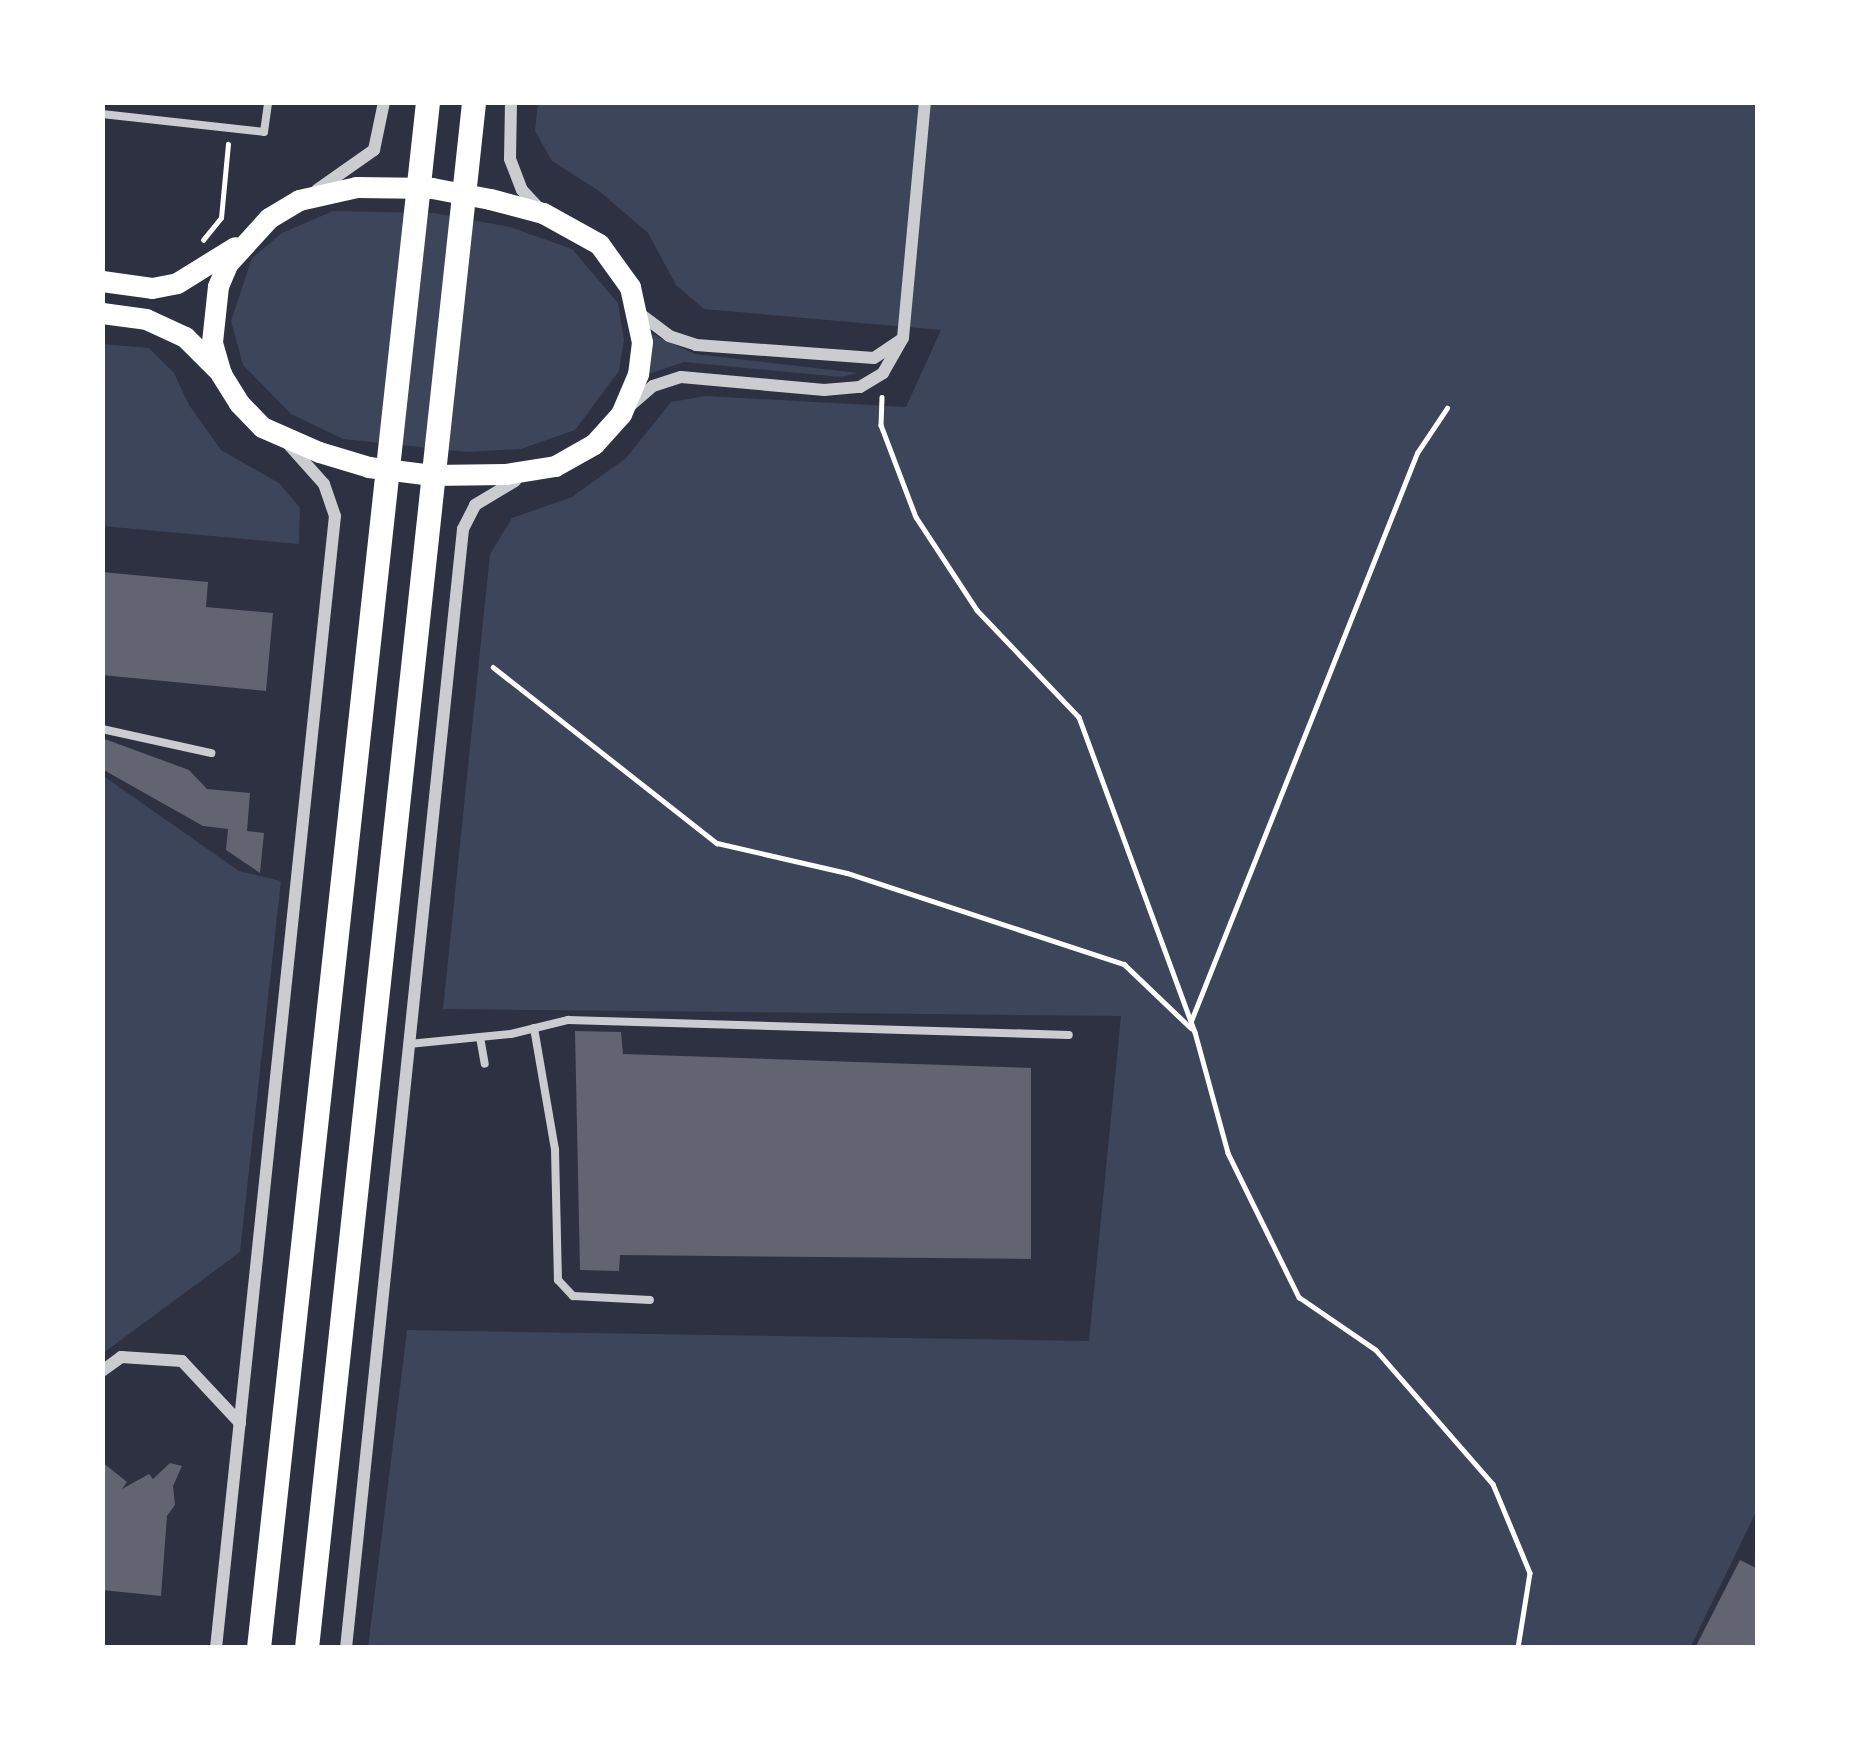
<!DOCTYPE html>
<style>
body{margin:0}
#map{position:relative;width:1860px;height:1750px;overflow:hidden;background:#2d3142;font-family:Helvetica,sans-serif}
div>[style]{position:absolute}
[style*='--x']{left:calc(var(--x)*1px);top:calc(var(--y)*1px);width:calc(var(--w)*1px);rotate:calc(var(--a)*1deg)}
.green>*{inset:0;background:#3c4559}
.building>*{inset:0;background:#626471}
.path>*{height:4.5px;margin:-2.25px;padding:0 2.25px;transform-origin:2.25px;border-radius:2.25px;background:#fff}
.service>*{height:8px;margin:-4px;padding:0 4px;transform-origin:4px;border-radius:4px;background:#caccd0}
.minor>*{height:12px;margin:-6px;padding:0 6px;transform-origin:6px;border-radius:6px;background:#caccd0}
.primary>*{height:21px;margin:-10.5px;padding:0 10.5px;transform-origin:10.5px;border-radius:10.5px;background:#fff}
.trunk>*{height:24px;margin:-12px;padding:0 12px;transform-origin:12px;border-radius:12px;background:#fff}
span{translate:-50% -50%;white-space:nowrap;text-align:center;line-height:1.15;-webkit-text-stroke:12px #fff;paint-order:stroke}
.frame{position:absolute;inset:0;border:105px solid #fff;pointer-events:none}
</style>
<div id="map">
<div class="green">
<div style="clip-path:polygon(538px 102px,1758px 102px,1758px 1508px,1690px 1648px,368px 1648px,407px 1330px,1089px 1341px,1121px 1016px,443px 1009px,490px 554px,512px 518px,572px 497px,626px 458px,671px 402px,706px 396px,906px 407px,941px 330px,704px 309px,676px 285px,648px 233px,599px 191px,552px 161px,535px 131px)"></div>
<div style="clip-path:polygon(333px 211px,434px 213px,510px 227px,572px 249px,618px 303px,624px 340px,619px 371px,575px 430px,521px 449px,467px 452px,343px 439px,291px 414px,243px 365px,231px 321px,252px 258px,282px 233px)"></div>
<div style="clip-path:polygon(652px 334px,695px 354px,858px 373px,841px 377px,684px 362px,646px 375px)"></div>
<div style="clip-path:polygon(102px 344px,149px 348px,174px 373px,189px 405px,221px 450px,279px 483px,300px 508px,299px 544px,102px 526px)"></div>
<div style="clip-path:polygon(102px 775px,239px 871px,281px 881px,240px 1252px,102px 1354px)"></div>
</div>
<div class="building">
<div style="clip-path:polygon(102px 572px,208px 582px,206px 607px,273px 613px,266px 691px,102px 675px)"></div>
<div style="clip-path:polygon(102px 738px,189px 770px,207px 789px,250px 793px,247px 831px,264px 833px,260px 873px,226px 850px,228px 829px,203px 826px,102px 769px)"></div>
<div style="clip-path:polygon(575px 1031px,621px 1032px,623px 1054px,1031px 1068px,1031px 1259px,620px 1255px,619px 1271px,580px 1270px)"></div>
<div style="clip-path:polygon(102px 1462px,127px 1482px,122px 1489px,149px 1474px,153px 1479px,170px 1463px,182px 1466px,173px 1486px,175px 1505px,167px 1516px,161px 1596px,102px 1590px)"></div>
<div style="clip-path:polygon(1740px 1560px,1758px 1569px,1758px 1648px,1695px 1648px)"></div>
</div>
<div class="path">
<div style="--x:203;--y:240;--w:28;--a:-51"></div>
<div style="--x:221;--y:218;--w:74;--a:-84.6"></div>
<div style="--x:882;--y:397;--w:28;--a:92"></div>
<div style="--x:881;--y:425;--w:98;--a:69.2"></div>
<div style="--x:916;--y:517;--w:111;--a:56.7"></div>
<div style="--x:977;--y:610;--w:148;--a:46.4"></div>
<div style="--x:1079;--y:717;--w:336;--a:69.8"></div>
<div style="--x:1195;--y:1032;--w:125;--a:74.7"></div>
<div style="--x:1228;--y:1153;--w:161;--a:63.8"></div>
<div style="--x:1299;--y:1297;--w:93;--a:34.5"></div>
<div style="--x:1376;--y:1350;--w:178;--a:48.9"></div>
<div style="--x:1493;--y:1484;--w:96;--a:67.4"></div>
<div style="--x:1530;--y:1573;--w:76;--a:99.1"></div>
<div style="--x:493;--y:667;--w:285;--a:38.2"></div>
<div style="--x:717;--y:843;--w:133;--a:13"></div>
<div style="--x:847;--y:873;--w:292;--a:18.2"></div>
<div style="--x:1124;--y:964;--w:93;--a:43.7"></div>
<div style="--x:1191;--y:1021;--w:611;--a:-68.3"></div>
<div style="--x:1417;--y:453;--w:54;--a:-56.3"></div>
</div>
<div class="service">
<div style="--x:102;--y:114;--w:163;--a:6.3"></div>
<div style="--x:264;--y:132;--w:30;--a:-82"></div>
<div style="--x:102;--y:729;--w:112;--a:12.4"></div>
<div style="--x:534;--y:1028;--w:124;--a:80.2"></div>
<div style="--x:555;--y:1150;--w:130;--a:88.7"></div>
<div style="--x:558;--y:1280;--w:22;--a:47"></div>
<div style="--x:573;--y:1296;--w:77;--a:3"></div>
<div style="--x:480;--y:1037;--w:27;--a:80"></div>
<div style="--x:409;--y:1044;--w:102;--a:-5.6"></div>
<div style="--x:511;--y:1034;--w:59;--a:-13.8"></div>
<div style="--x:568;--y:1020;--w:501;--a:1.71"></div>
</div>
<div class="minor">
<div style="--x:511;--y:102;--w:57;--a:91"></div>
<div style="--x:510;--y:159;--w:33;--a:69"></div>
<div style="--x:522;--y:190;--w:23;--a:47"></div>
<div style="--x:317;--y:190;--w:70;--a:-35.1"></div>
<div style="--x:374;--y:150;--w:49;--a:-78.2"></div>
<div style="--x:639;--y:313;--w:38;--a:37"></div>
<div style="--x:669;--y:336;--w:28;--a:18"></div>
<div style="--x:696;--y:345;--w:178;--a:4.2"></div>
<div style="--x:874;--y:358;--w:34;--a:-34"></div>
<div style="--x:631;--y:405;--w:29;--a:-41"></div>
<div style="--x:653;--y:386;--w:29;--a:-18"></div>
<div style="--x:681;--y:377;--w:144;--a:5.2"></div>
<div style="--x:824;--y:390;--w:36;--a:-5"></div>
<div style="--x:860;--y:387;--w:27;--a:-31"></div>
<div style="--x:883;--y:373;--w:40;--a:-60.3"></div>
<div style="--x:903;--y:338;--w:237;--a:-84.7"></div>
<div style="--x:102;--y:1371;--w:24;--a:-36"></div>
<div style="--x:121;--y:1357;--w:61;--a:3.8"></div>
<div style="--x:182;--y:1361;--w:85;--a:46.9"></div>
<div style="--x:216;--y:1648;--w:1138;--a:-84"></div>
<div style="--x:335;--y:516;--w:34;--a:-109"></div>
<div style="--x:324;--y:484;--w:51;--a:-131.8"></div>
<div style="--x:346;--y:1648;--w:1125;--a:-84.03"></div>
<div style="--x:463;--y:529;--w:27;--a:-63"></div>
<div style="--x:475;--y:505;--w:47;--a:-31"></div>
</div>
<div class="primary">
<div style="--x:356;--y:187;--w:76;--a:0.8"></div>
<div style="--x:432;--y:188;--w:59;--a:10.7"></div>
<div style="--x:490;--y:199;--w:55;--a:14.8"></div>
<div style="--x:543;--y:213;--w:64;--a:29"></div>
<div style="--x:599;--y:244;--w:53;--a:54.2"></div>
<div style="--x:630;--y:287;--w:56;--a:77.7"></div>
<div style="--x:642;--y:342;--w:32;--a:97"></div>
<div style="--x:638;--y:374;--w:43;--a:113"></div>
<div style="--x:621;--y:414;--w:40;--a:132"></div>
<div style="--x:594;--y:444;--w:45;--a:150.6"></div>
<div style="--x:555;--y:466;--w:51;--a:170.9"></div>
<div style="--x:505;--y:474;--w:73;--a:179.2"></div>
<div style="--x:432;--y:475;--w:64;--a:-172.8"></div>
<div style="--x:369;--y:467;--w:52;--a:-163.3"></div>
<div style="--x:319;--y:452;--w:62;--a:-156.3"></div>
<div style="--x:262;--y:427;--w:33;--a:-134"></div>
<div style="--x:239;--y:403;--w:34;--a:-122"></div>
<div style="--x:221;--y:374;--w:33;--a:-106"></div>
<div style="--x:212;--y:342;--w:56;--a:-83.9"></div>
<div style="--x:218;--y:286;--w:25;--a:-67"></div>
<div style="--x:228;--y:263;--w:61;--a:-47.7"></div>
<div style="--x:269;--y:218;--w:35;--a:-31"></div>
<div style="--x:299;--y:200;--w:58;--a:-12.8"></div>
<div style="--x:102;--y:281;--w:50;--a:8"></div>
<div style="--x:152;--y:288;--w:25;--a:-11"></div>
<div style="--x:177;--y:283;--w:68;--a:-31.8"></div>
<div style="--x:102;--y:313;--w:44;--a:7.8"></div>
<div style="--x:146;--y:319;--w:43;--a:24.8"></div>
<div style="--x:185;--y:337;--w:51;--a:45"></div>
</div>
<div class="trunk">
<div style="--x:259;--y:1648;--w:1555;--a:-83.76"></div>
<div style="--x:307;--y:1648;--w:1555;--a:-83.83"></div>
</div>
<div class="frame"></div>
</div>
